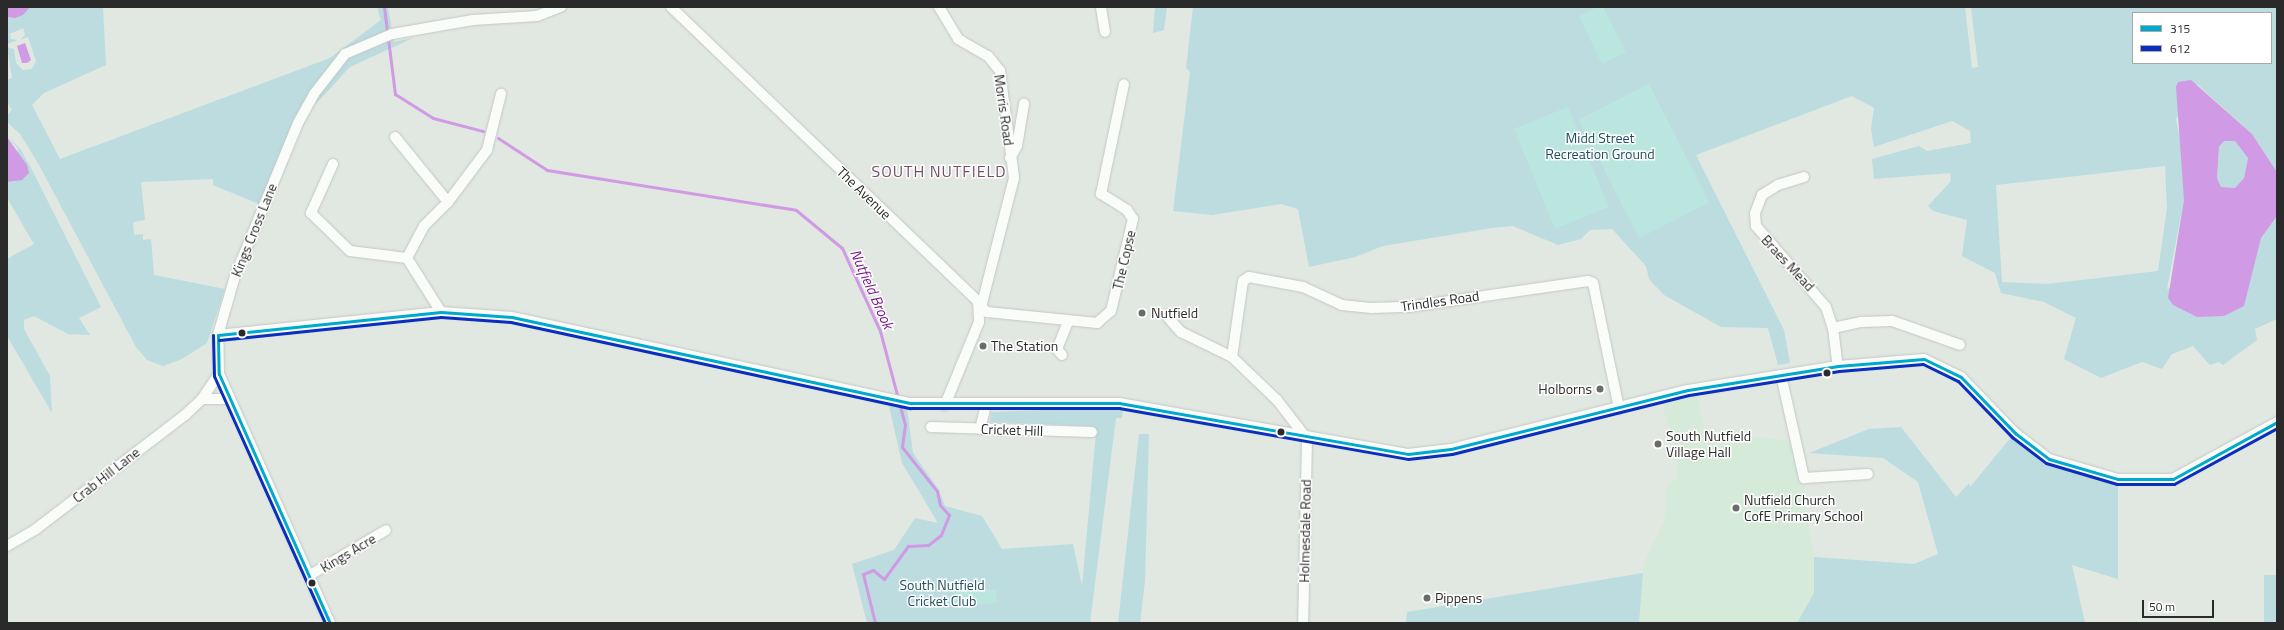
<!DOCTYPE html>
<style>
body{margin:0}
#map{position:relative;width:2284px;height:630px;overflow:hidden;background:#e0e8e1;font-family:"Titillium Web",sans-serif}
div>[style]{position:absolute}
[style*='--x']{left:calc(var(--x)*1px);top:calc(var(--y)*1px);width:calc(var(--w)*1px);rotate:calc(var(--a)*1deg)}
.education>*{inset:0;background:#d6ead9}
.green>*{inset:0;background:#bcdcdf;transform-origin:0 0}
.pitch>*{inset:0;background:#bae6df;transform-origin:0 0}
.water>*{inset:0;background:#d19ae4}
.stream>*{height:3px;margin:-1.5px;padding:0 1.5px;transform-origin:1.5px;border-radius:1.5px;background:#d19ae4}
.roads{filter:drop-shadow(0 0 1px #c5c6c5) drop-shadow(0 0 1px #c5c6c5)}
.minor>*{height:10px;margin:-5px;padding:0 5px;transform-origin:5px;border-radius:5px;background:#fafcfa}
.bus-1>*{height:3px;margin:-1.5px;padding:0 1.5px;transform-origin:1.5px;border-radius:1.5px;background:#00a9ce}
.bus-2>*{height:3px;margin:-1.5px;padding:0 1.5px;transform-origin:1.5px;border-radius:1.5px;background:#0a2ebe}
.dots>*{width:11px;height:11px;translate:-50% -50%;box-sizing:border-box;border:2px solid #fff;border-radius:50%}
span{translate:-50% -50%;white-space:nowrap;text-align:center;line-height:1.15;-webkit-text-stroke:3px #fff;paint-order:stroke}
.street-label{font-size:14px;color:#2a2a2a}
.park-label{font-size:14px;color:#204e61}
.poi-label{font-size:14px;color:#2a2a2a}
.left{translate:0 -50%;text-align:left}
.right{translate:-100% -50%;text-align:right}
.water-label{font-size:15px;color:#7d1890;font-style:italic}
.quarter-label{font-size:16px;color:#774e6a;letter-spacing:1px}
.frame{position:absolute;inset:0;border:8px solid #2a2a2a;pointer-events:none}
.legend{position:absolute;left:2132px;top:12px;width:140px;height:52px;box-sizing:border-box;background:#fff;border:1px solid #aaa;margin:0;padding:5px 7px;list-style:none;font-size:12px;color:#2a2a2a}
.legend li{display:flex;align-items:center;gap:8px;height:20px}
.legend b{width:20px;border:1px solid #aaa}
.scale{position:absolute;left:2142px;top:600px;width:72px;height:18px;box-sizing:border-box;border:2px solid #2a2a2a;border-top:0;padding-left:5px;font-size:12px;line-height:14px;white-space:nowrap;color:#2a2a2a;-webkit-text-stroke:3px #fff;paint-order:stroke}
</style>
<div id="map">
<div class="education">
<div style="clip-path:polygon(1695px 389px,1705px 432px,1795px 441px,1814px 557px,1815px 623px,1639px 623px,1644px 564px,1665px 518px,1666px 487px,1678px 477px,1676px 451px,1660px 397px)"></div>
</div>
<div class="green">
<div style="clip-path:polygon(7px 7px,103px 7px,106px 65px,44px 93px,32px 105px,60px 159px,330px 58px,381px 20px,377px 7px,388px 7px,394px 42px,413px 38px,350px 67px,313px 107px,304px 103px,259px 204px,213px 185px,213px 179px,141px 182px,145px 220px,133px 222px,134px 235px,143px 234px,143px 240px,151px 239px,154px 275px,225px 289px,207px 343px,182px 359px,163px 366px,147px 360px,136px 347px,39px 165px,20px 134px,7px 122px,7px 115px,12px 110px,7px 102px,7px 80px,12px 78px,7px 47px,14px 49px,16px 63px,23px 70px,32px 69px,36px 61px,28px 37px,20px 40px,25px 35px,23px 28px,10px 34px,11px 39px,18px 40px,7px 44px)"></div>
<div style="clip-path:polygon(1155px 7px,1167px 7px,1164px 30px,1153px 33px)"></div>
<div style="clip-path:polygon(evenodd,1193px 7px,1965px 7px,1972px 68px,1978px 67px,1971px 7px,2277px 7px,2277px 172px,2252px 134px,2197px 84px,2176px 119px,2184px 159px,2184px 200px,2167px 289px,2254px 259px,2261px 237px,2277px 216px,2277px 319px,2255px 329px,2257px 340px,2223px 365px,2219px 362px,2210px 365px,2193px 346px,2172px 354px,2162px 369px,2142px 362px,2101px 378px,2064px 359px,2076px 318px,2044px 302px,2001px 293px,1995px 273px,1962px 256px,1967px 220px,1933px 211px,1928px 206px,1951px 181px,1950px 173px,1874px 179px,1872px 159px,1919px 146px,1927px 151px,1971px 143px,1970px 131px,1952px 121px,1874px 147px,1871px 129px,1874px 108px,1852px 96px,1696px 155px,1784px 330px,1790px 363px,1778px 365px,1768px 328px,1721px 327px,1664px 295px,1649px 279px,1646px 266px,1612px 229px,1590px 230px,1581px 239px,1558px 245px,1513px 226px,1492px 228px,1383px 246px,1355px 257px,1309px 267px,1298px 209px,1281px 204px,1212px 215px,1173px 211px,1190px 72px,1186px 68px,1193px 7px,2133px 13px,2271px 13px,2271px 63px,2133px 63px,2133px 13px,1193px 7px,2165px 166px,2167px 208px,2158px 271px,2047px 284px,2002px 282px,1996px 185px,2165px 166px)"></div>
<div style="clip-path:polygon(7px 135px,21px 150px,30px 166px,101px 307px,79px 318px,90px 335px,68px 334px,34px 316px,24px 320px,24px 329px,50px 376px,52px 413px,7px 336px,7px 259px,34px 244px,7px 198px,7px 182px,16px 181px,18px 149px)"></div>
<div style="clip-path:polygon(2235px 140px,2248px 158px,2244px 178px,2235px 188px,2221px 187px,2217px 178px,2219px 147px,2224px 141px)"></div>
<div style="clip-path:polygon(889px 406px,907px 408px,913px 453px,939px 490px,945px 506px,982px 516px,1002px 549px,1073px 544px,1082px 586px,1096px 433px,1092px 426px,990px 422px,991px 412px,1123px 407px,1122px 418px,1116px 418px,1090px 623px,867px 623px,852px 564px,894px 550px,915px 518px,938px 523px,902px 463px)"></div>
<div style="clip-path:polygon(1901px 427px,1956px 497px,1969px 483px,1970px 487px,2012px 436px,2046px 463px,2118px 485px,2118px 579px,2072px 565px,2085px 623px,1797px 623px,1814px 593px,1814px 557px,1914px 564px,1938px 554px,1918px 482px,1883px 458px,1809px 453px,1869px 429px)"></div>
<div style="clip-path:polygon(1139px 434px,1149px 434px,1145px 581px,1140px 623px,1118px 623px)"></div>
<div style="clip-path:polygon(1643px 573px,1639px 623px,1406px 623px,1407px 612px)"></div>
<div style="left:2264px;top:575px;width:13px;height:48px"></div>
</div>
<div class="pitch">
<div style="clip-path:polygon(1597px 7px,1603px 7px,1626px 52px,1602px 64px,1579px 16px)"></div>
<div style="left:1649px;top:84px;width:133px;height:79px;rotate:63deg"></div>
<div style="left:1568px;top:107px;width:108px;height:58px;rotate:68deg"></div>
<div style="left:996px;top:589px;width:14px;height:42px;rotate:86deg"></div>
</div>
<div class="water">
<div style="clip-path:polygon(7px 7px,30px 7px,23px 15px,15px 18px,7px 17px)"></div>
<div style="clip-path:polygon(25px 43px,31px 60px,27px 63px,22px 63px,17px 46px)"></div>
<div style="clip-path:polygon(evenodd,2191px 80px,2252px 134px,2277px 172px,2277px 216px,2261px 238px,2244px 306px,2224px 316px,2197px 317px,2173px 305px,2168px 298px,2184px 200px,2176px 87px,2178px 82px,2191px 80px,2224px 141px,2235px 141px,2248px 158px,2244px 178px,2235px 188px,2221px 187px,2217px 178px,2219px 147px,2224px 141px)"></div>
<div style="clip-path:polygon(7px 137px,27px 165px,29px 173px,22px 180px,7px 182px)"></div>
</div>
<div class="stream">
<div style="--x:384;--y:7;--w:88;--a:82.8"></div>
<div style="--x:395;--y:94;--w:45;--a:32.3"></div>
<div style="--x:433;--y:118;--w:52;--a:14.6"></div>
<div style="--x:498;--y:138;--w:59;--a:33.1"></div>
<div style="--x:547;--y:170;--w:252;--a:9.1"></div>
<div style="--x:796;--y:210;--w:60;--a:39.6"></div>
<div style="--x:842;--y:248;--w:91;--a:65.4"></div>
<div style="--x:880;--y:331;--w:97;--a:75.1"></div>
<div style="--x:905;--y:425;--w:22;--a:98"></div>
<div style="--x:902;--y:447;--w:56;--a:51.5"></div>
<div style="--x:937;--y:491;--w:14;--a:78"></div>
<div style="--x:940;--y:505;--w:13;--a:48"></div>
<div style="--x:949;--y:515;--w:22;--a:112"></div>
<div style="--x:941;--y:535;--w:16;--a:142"></div>
<div style="--x:928;--y:545;--w:20;--a:177"></div>
<div style="--x:908;--y:546;--w:41;--a:126"></div>
<div style="--x:884;--y:579;--w:14;--a:-141"></div>
<div style="--x:873;--y:570;--w:11;--a:158"></div>
<div style="--x:863;--y:574;--w:50;--a:76.2"></div>
</div>
<div class="roads">
<div class="minor">
<div style="--x:671;--y:7;--w:425;--a:43.8"></div>
<div style="--x:978;--y:301;--w:21;--a:87"></div>
<div style="--x:979;--y:322;--w:90;--a:112.3"></div>
<div style="--x:939;--y:7;--w:37;--a:59"></div>
<div style="--x:958;--y:39;--w:34;--a:30"></div>
<div style="--x:988;--y:56;--w:19;--a:51"></div>
<div style="--x:1000;--y:71;--w:108;--a:82.5"></div>
<div style="--x:1014;--y:178;--w:133;--a:104.3"></div>
<div style="--x:981;--y:307;--w:8;--a:40"></div>
<div style="--x:987;--y:312;--w:111;--a:5.7"></div>
<div style="--x:1097;--y:323;--w:18;--a:-41"></div>
<div style="--x:1111;--y:311;--w:95;--a:-76.6"></div>
<div style="--x:1133;--y:219;--w:11;--a:-124"></div>
<div style="--x:1127;--y:210;--w:31;--a:-148"></div>
<div style="--x:1101;--y:194;--w:112;--a:-78.2"></div>
<div style="--x:1101;--y:7;--w:25;--a:81"></div>
<div style="--x:395;--y:137;--w:84;--a:50.8"></div>
<div style="--x:1010;--y:158;--w:14;--a:-60"></div>
<div style="--x:1017;--y:146;--w:43;--a:-80.5"></div>
<div style="--x:333;--y:164;--w:54;--a:114.2"></div>
<div style="--x:311;--y:213;--w:54;--a:44.3"></div>
<div style="--x:350;--y:251;--w:57;--a:7"></div>
<div style="--x:407;--y:258;--w:64;--a:57.8"></div>
<div style="--x:1804;--y:177;--w:27;--a:163"></div>
<div style="--x:1778;--y:185;--w:19;--a:148"></div>
<div style="--x:1762;--y:195;--w:19;--a:111"></div>
<div style="--x:1755;--y:213;--w:13;--a:86"></div>
<div style="--x:1756;--y:226;--w:107;--a:49.2"></div>
<div style="--x:1826;--y:307;--w:22;--a:72"></div>
<div style="--x:1833;--y:328;--w:38;--a:83"></div>
<div style="--x:407;--y:258;--w:36;--a:-62"></div>
<div style="--x:424;--y:226;--w:34;--a:-45"></div>
<div style="--x:448;--y:202;--w:65;--a:-53.1"></div>
<div style="--x:487;--y:150;--w:58;--a:-76"></div>
<div style="--x:1166;--y:315;--w:23;--a:49"></div>
<div style="--x:1181;--y:332;--w:57;--a:26.1"></div>
<div style="--x:1232;--y:357;--w:62;--a:43.7"></div>
<div style="--x:1277;--y:400;--w:49;--a:52.4"></div>
<div style="--x:1307;--y:439;--w:184;--a:91.2"></div>
<div style="--x:1833;--y:328;--w:29;--a:-12"></div>
<div style="--x:1861;--y:322;--w:31;--a:-2"></div>
<div style="--x:1892;--y:321;--w:72;--a:19.4"></div>
<div style="--x:218;--y:335;--w:224;--a:-5.9"></div>
<div style="--x:441;--y:312;--w:71;--a:4"></div>
<div style="--x:512;--y:317;--w:408;--a:12.2"></div>
<div style="--x:911;--y:403;--w:208;--a:0"></div>
<div style="--x:1119;--y:403;--w:293;--a:10"></div>
<div style="--x:1408;--y:454;--w:43;--a:-6.6"></div>
<div style="--x:1451;--y:449;--w:244;--a:-14"></div>
<div style="--x:1688;--y:390;--w:152;--a:-9.1"></div>
<div style="--x:1838;--y:366;--w:86;--a:-4.7"></div>
<div style="--x:1924;--y:359;--w:41;--a:25.9"></div>
<div style="--x:1961;--y:377;--w:78;--a:46"></div>
<div style="--x:2015;--y:433;--w:43;--a:37.4"></div>
<div style="--x:2049;--y:459;--w:72;--a:16.2"></div>
<div style="--x:2118;--y:479;--w:55;--a:0"></div>
<div style="--x:2173;--y:479;--w:119;--a:-28.7"></div>
<div style="--x:1062;--y:355;--w:8;--a:-130"></div>
<div style="--x:1057;--y:349;--w:31;--a:-68"></div>
<div style="--x:1232;--y:357;--w:77;--a:-81.8"></div>
<div style="--x:1243;--y:281;--w:7;--a:-34"></div>
<div style="--x:1249;--y:277;--w:55;--a:10.5"></div>
<div style="--x:1303;--y:287;--w:43;--a:24.8"></div>
<div style="--x:1342;--y:305;--w:30;--a:6"></div>
<div style="--x:1372;--y:308;--w:36;--a:-2"></div>
<div style="--x:1408;--y:307;--w:182;--a:-8.2"></div>
<div style="--x:1588;--y:281;--w:5;--a:22"></div>
<div style="--x:1593;--y:283;--w:128;--a:78.3"></div>
<div style="--x:1781;--y:375;--w:106;--a:77.4"></div>
<div style="--x:1804;--y:478;--w:64;--a:-3.6"></div>
<div style="--x:202;--y:399;--w:27;--a:0"></div>
<div style="--x:931;--y:427;--w:161;--a:1.8"></div>
<div style="--x:980;--y:429;--w:25;--a:-76"></div>
<div style="--x:7;--y:546;--w:34;--a:-30"></div>
<div style="--x:36;--y:529;--w:188;--a:-37.4"></div>
<div style="--x:185;--y:415;--w:23;--a:-43"></div>
<div style="--x:202;--y:399;--w:30;--a:-56"></div>
<div style="--x:310;--y:575;--w:88;--a:-30.6"></div>
<div style="--x:330;--y:623;--w:273;--a:-114"></div>
<div style="--x:219;--y:374;--w:39;--a:-91"></div>
<div style="--x:218;--y:335;--w:61;--a:-73.9"></div>
<div style="--x:235;--y:276;--w:165;--a:-67.6"></div>
<div style="--x:298;--y:123;--w:33;--a:-61"></div>
<div style="--x:314;--y:94;--w:51;--a:-52.2"></div>
<div style="--x:345;--y:54;--w:51;--a:-23.1"></div>
<div style="--x:392;--y:34;--w:82;--a:-9.8"></div>
<div style="--x:473;--y:20;--w:64;--a:-3.6"></div>
<div style="--x:537;--y:16;--w:26;--a:-21"></div>
</div>
</div>
<div class="bus-1">
<div style="--x:218;--y:335;--w:224;--a:-5.9"></div>
<div style="--x:441;--y:312;--w:71;--a:4"></div>
<div style="--x:512;--y:317;--w:408;--a:12.2"></div>
<div style="--x:911;--y:403;--w:208;--a:0"></div>
<div style="--x:1119;--y:403;--w:293;--a:10"></div>
<div style="--x:1408;--y:454;--w:43;--a:-6.6"></div>
<div style="--x:1451;--y:449;--w:244;--a:-14"></div>
<div style="--x:1688;--y:390;--w:152;--a:-9.1"></div>
<div style="--x:1838;--y:366;--w:86;--a:-4.7"></div>
<div style="--x:1924;--y:359;--w:41;--a:25.9"></div>
<div style="--x:1961;--y:377;--w:78;--a:46"></div>
<div style="--x:2015;--y:433;--w:43;--a:37.4"></div>
<div style="--x:2049;--y:459;--w:72;--a:16.2"></div>
<div style="--x:2118;--y:479;--w:55;--a:0"></div>
<div style="--x:2173;--y:479;--w:119;--a:-28.7"></div>
<div style="--x:218;--y:335;--w:39;--a:89"></div>
<div style="--x:219;--y:374;--w:273;--a:66"></div>
</div>
<div class="bus-2">
<div style="--x:213;--y:335;--w:41;--a:88.6"></div>
<div style="--x:214;--y:376;--w:271;--a:65.8"></div>
<div style="--x:219;--y:340;--w:223;--a:-5.9"></div>
<div style="--x:441;--y:317;--w:70;--a:4.1"></div>
<div style="--x:511;--y:322;--w:408;--a:12.2"></div>
<div style="--x:910;--y:408;--w:209;--a:0"></div>
<div style="--x:1119;--y:408;--w:293;--a:10"></div>
<div style="--x:1408;--y:459;--w:44;--a:-6.5"></div>
<div style="--x:1452;--y:454;--w:244;--a:-14"></div>
<div style="--x:1689;--y:395;--w:152;--a:-9.1"></div>
<div style="--x:1839;--y:371;--w:84;--a:-4.8"></div>
<div style="--x:1923;--y:364;--w:39;--a:26"></div>
<div style="--x:1958;--y:381;--w:78;--a:46"></div>
<div style="--x:2012;--y:437;--w:43;--a:37.4"></div>
<div style="--x:2046;--y:463;--w:74;--a:16.5"></div>
<div style="--x:2117;--y:484;--w:57;--a:0"></div>
<div style="--x:2174;--y:484;--w:117;--a:-28.5"></div>
</div>
<div class="dots">
<div style="left:1142px;top:313px;background:#6a6c6a"></div>
<div style="left:242px;top:333px;background:#2a2a2a"></div>
<div style="left:983px;top:346px;background:#6a6c6a"></div>
<div style="left:1827px;top:373px;background:#2a2a2a"></div>
<div style="left:1600px;top:389px;background:#6a6c6a"></div>
<div style="left:1281px;top:432px;background:#2a2a2a"></div>
<div style="left:1658px;top:444px;background:#6a6c6a"></div>
<div style="left:1736px;top:508px;background:#6a6c6a"></div>
<div style="left:312px;top:583px;background:#2a2a2a"></div>
<div style="left:1427px;top:598px;background:#6a6c6a"></div>
</div>
<div class="street-label">
<span style="left:1004px;top:110px;rotate:82deg">Morris Road</span>
<span style="left:864px;top:193px;rotate:44deg">The Avenue</span>
<span style="left:254px;top:230px;rotate:-68deg">Kings Cross Lane</span>
<span style="left:1124px;top:260px;rotate:-77deg">The Copse</span>
<span style="left:1788px;top:263px;rotate:47deg">Braes Mead</span>
<span style="left:1440px;top:301px;rotate:-8deg">Trindles Road</span>
<span style="left:1012px;top:430px;rotate:2deg">Cricket Hill</span>
<span style="left:106px;top:475px;rotate:-38deg">Crab Hill Lane</span>
<span style="left:1305px;top:531px;rotate:-89deg">Holmesdale Road</span>
<span style="left:348px;top:553px;rotate:-31deg">Kings Acre</span>
</div>
<div class="park-label">
<span style="left:1600px;top:146px">Midd Street<br>Recreation Ground</span>
<span style="left:942px;top:593px">South Nutfield<br>Cricket Club</span>
</div>
<div class="poi-label">
<span class="left" style="left:1151px;top:313px">Nutfield</span>
<span class="left" style="left:991px;top:346px">The Station</span>
<span class="right" style="left:1592px;top:389px">Holborns</span>
<span class="left" style="left:1666px;top:444px">South Nutfield<br>Village Hall</span>
<span class="left" style="left:1744px;top:508px">Nutfield Church<br>CofE Primary School</span>
<span class="left" style="left:1435px;top:598px">Pippens</span>
</div>
<div class="water-label">
<span style="left:872px;top:289px;rotate:66deg">Nutfield Brook</span>
</div>
<div class="quarter-label">
<span style="left:939px;top:171px">SOUTH NUTFIELD</span>
</div>
<div class="frame"></div>
<ul class="legend">
<li><b style="height:5px;background:#00a9ce"></b>315</li>
<li><b style="height:5px;background:#0a2ebe"></b>612</li>
</ul>
<div class="scale">50 m</div>
</div>
